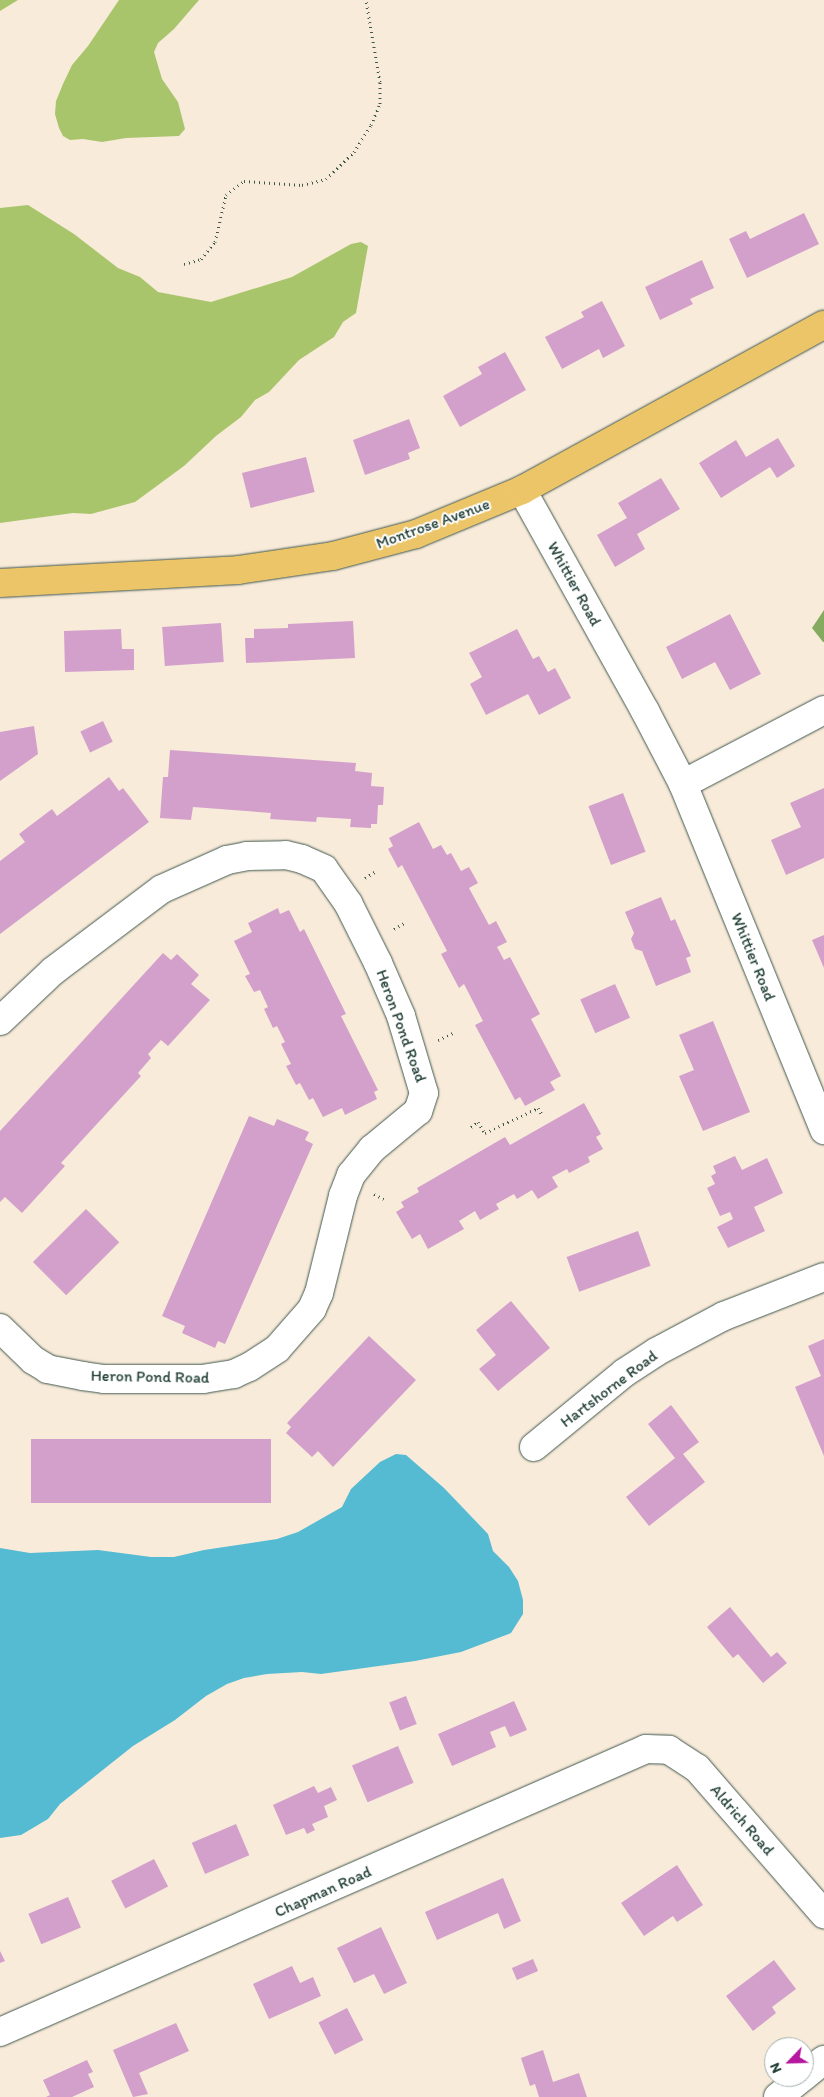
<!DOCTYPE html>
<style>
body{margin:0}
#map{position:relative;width:824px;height:2097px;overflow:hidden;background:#f8ebda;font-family:Itim,sans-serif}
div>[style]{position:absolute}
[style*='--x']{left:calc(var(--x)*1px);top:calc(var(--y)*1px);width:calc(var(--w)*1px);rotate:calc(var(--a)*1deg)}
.green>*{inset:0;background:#a9c56b}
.forest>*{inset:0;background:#86aa5f}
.water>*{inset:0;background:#54bbd2}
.building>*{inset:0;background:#d3a0cb;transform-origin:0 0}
.path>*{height:3px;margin-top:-1.5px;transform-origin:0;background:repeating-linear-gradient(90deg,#40574d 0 1px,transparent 0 5px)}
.roads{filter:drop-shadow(0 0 1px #40574d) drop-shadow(0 0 1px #40574d)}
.minor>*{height:28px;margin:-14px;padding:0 14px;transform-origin:14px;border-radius:14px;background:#fff}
.major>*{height:28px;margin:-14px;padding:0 14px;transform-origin:14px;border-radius:14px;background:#edc569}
span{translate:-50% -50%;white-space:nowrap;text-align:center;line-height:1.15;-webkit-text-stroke:4px #fff;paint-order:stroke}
.street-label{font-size:16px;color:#1f3d34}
.north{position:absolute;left:764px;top:2037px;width:50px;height:50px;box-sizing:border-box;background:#fff;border:1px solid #a5b1ae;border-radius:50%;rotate:246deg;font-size:14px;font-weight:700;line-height:20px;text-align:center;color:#1f3d34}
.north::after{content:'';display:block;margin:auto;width:18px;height:22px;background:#b5179e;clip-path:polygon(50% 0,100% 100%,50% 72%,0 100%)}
</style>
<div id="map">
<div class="green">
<div style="clip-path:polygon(0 0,18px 0,0 11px)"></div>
<div style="clip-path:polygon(119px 0,199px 0,174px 29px,158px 43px,154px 52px,162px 79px,178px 102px,185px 129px,179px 136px,126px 138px,102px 142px,83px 139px,70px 140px,63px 136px,59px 128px,55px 114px,56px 101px,63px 84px,72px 65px,88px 46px)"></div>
<div style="clip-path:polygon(28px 205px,74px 234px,118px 268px,140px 277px,158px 292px,211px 302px,292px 277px,351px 244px,361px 242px,368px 246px,356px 313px,343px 322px,334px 337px,299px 360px,269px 392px,255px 400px,241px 417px,216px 436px,184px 466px,135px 502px,91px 514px,73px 513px,0 523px,0 208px)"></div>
</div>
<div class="forest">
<div style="clip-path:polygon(824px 610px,824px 642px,823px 642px,812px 628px)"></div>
</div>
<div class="water">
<div style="clip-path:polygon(396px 1454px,406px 1455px,444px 1488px,488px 1534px,493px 1551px,509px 1567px,518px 1581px,523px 1600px,523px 1614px,511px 1633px,461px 1652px,415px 1661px,321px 1674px,302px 1672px,267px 1674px,244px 1678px,227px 1684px,206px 1696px,175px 1720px,133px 1746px,60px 1804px,48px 1819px,21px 1835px,0 1838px,0 1548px,30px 1553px,98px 1550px,151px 1557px,174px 1557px,204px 1550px,277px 1539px,298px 1532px,342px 1507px,351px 1489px,380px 1462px)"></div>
</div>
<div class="building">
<div style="clip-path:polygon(804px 213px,819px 244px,747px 278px,729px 239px,746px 231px,750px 239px)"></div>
<div style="clip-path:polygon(702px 260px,714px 288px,690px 299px,693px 304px,660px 320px,645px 287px)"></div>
<div style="clip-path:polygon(602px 301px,625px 346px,603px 358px,599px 349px,562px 369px,545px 337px,584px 317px,581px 312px)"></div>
<div style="clip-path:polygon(505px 352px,526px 390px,460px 427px,443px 396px,482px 374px,478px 367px)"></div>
<div style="clip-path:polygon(409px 419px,420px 448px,408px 453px,410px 459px,365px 475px,353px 440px)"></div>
<div style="clip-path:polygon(778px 438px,795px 466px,777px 478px,770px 467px,721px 498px,699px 463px,736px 440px,746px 457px)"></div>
<div style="left:306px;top:457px;width:36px;height:66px;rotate:76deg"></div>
<div style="clip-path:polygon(661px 478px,680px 509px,637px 534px,645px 549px,615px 567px,597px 535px,627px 518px,618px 503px)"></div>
<div style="clip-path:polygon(730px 614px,761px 674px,730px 690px,715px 662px,682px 679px,666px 647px)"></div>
<div style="clip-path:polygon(353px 621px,355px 658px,246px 663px,245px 638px,254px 638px,254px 629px,288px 628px,288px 624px)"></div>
<div style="left:221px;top:623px;width:39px;height:59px;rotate:86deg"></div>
<div style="clip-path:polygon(121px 629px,122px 649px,134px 649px,134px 670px,65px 672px,64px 631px)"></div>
<div style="clip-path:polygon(517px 629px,533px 659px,539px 656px,548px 672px,555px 668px,571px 698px,539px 715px,528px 694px,486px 715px,470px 684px,482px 677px,469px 653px)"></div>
<div style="left:103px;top:721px;width:23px;height:25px;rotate:65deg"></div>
<div style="clip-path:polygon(34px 726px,38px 754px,0 781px,0 732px)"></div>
<div style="clip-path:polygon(170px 750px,356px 763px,355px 771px,372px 773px,371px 786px,384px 787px,383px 805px,378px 805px,377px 824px,371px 824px,371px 828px,350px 827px,351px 819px,317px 817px,316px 822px,270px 819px,271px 813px,193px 807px,191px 820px,160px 818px,163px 777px,168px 777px)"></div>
<div style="clip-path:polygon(109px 777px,119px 791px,123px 788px,149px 822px,0 934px,0 861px,25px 842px,19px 834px,52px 809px,57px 816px)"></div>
<div style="clip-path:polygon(824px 788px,824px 858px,786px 875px,771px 840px,801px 827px,790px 803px)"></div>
<div style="left:623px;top:793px;width:63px;height:37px;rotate:69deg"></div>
<div style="clip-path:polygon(419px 822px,433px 849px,441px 845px,447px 855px,451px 853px,461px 871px,469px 867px,478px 883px,469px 888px,489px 925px,496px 921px,507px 942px,497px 947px,504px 960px,510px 957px,540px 1014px,531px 1019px,561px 1076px,550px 1082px,555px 1090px,525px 1106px,520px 1097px,515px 1100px,475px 1025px,483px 1021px,464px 984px,459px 988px,441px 954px,447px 951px,402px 865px,398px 868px,388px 849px,393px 846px,389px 838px)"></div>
<div style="clip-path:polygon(661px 897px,671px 921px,675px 919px,691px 956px,686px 958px,691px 972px,656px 986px,642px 951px,635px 949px,631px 939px,634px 933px,625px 912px)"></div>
<div style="clip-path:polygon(278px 908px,280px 914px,289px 910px,300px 932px,304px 929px,346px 1014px,341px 1016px,378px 1090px,374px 1092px,377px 1099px,345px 1115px,342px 1108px,323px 1117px,313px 1098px,309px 1100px,300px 1083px,296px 1085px,286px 1066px,291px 1064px,281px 1044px,285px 1042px,277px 1026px,273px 1028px,264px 1009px,268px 1007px,260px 990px,254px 992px,245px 976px,250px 974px,234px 941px,252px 932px,248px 923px)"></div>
<div style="clip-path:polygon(824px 935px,824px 968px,812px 940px)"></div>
<div style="clip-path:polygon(163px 953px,171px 960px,177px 954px,199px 975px,191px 984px,210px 1000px,168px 1046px,161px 1040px,148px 1054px,151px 1058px,138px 1073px,141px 1076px,61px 1163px,65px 1166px,22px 1213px,5px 1197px,0 1202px,0 1131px)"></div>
<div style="left:615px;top:984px;width:37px;height:38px;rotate:66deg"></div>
<div style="clip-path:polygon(713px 1021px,750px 1112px,703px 1131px,679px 1076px,694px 1070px,679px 1035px)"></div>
<div style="clip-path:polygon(584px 1103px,601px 1134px,596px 1137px,603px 1149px,588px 1157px,590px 1162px,569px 1173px,567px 1169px,552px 1177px,558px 1187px,538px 1199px,532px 1190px,517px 1199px,514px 1194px,496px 1204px,499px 1209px,480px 1220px,475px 1211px,459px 1221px,464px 1229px,428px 1249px,420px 1234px,412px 1239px,396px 1212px,404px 1207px,401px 1202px,419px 1192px,417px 1188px,505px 1137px,510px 1145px)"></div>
<div style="clip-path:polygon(249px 1116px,274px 1126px,277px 1119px,309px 1132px,305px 1140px,313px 1144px,225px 1344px,218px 1341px,215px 1348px,182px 1333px,185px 1326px,162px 1316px)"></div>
<div style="clip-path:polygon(735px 1156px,742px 1170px,767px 1158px,783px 1193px,754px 1207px,765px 1231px,728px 1248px,717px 1227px,733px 1219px,730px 1212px,720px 1216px,707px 1188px,715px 1184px,711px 1176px,716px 1173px,713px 1166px)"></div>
<div style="left:86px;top:1209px;width:47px;height:75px;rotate:45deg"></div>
<div style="left:638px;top:1231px;width:37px;height:76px;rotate:70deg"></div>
<div style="clip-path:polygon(511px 1301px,550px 1348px,498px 1391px,479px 1369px,496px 1355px,476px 1330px)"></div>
<div style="clip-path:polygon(369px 1336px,416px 1380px,333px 1467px,318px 1451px,312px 1457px,286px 1433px,291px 1427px,287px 1423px)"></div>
<div style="clip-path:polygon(824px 1339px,824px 1456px,795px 1387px,821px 1376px,808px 1346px)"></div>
<div style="clip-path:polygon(671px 1405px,699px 1442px,683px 1454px,705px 1482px,649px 1526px,626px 1497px,675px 1458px,648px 1424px)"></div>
<div style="left:31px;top:1439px;width:240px;height:64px"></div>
<div style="clip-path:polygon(730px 1607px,771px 1657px,777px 1652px,787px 1663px,763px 1683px,738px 1654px,733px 1658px,707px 1627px)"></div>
<div style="left:406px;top:1696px;width:30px;height:18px;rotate:69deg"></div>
<div style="clip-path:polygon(514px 1701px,527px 1730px,510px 1737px,505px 1726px,490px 1732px,496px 1747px,452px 1766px,438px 1734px)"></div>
<div style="left:398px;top:1746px;width:40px;height:50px;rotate:67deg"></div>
<div style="clip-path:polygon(314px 1786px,318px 1793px,331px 1787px,337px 1800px,324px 1806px,328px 1817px,312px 1824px,315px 1830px,307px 1834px,304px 1828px,286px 1835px,273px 1805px)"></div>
<div style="left:236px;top:1824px;width:34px;height:48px;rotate:67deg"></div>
<div style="left:154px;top:1859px;width:31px;height:48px;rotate:63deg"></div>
<div style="clip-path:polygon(677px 1865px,703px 1905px,677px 1922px,673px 1916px,644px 1936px,621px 1903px)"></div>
<div style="clip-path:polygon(503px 1878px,521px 1921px,504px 1929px,498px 1913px,437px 1940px,425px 1912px)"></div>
<div style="left:68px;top:1897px;width:33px;height:43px;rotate:67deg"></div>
<div style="clip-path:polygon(381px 1927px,407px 1983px,384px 1994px,374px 1974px,354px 1983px,337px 1948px)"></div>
<div style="clip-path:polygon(0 1951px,5px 1961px,0 1963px)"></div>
<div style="left:533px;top:1959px;width:13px;height:23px;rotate:67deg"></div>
<div style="clip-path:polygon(774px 1960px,796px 1989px,772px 2007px,776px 2013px,753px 2031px,726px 1996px)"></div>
<div style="clip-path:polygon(292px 1966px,300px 1983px,313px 1977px,321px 1996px,269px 2019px,253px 1984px)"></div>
<div style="left:347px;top:2008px;width:36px;height:32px;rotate:63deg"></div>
<div style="clip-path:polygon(176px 2023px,189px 2051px,139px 2073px,148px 2094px,133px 2097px,113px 2050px)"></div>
<div style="clip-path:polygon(543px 2050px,553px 2082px,579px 2073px,587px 2097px,539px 2097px,535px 2084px,530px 2086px,521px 2058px)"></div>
<div style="clip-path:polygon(87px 2060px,93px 2072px,88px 2074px,94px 2087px,72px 2097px,46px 2097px,50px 2095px,43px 2080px)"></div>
</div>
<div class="path">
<div style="--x:184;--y:264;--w:18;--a:-16"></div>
<div style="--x:201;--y:259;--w:22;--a:-51"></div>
<div style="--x:215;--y:242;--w:48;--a:-76.8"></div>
<div style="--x:226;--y:195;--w:23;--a:-38"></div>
<div style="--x:244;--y:181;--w:58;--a:3.9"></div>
<div style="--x:302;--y:185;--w:25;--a:-14"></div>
<div style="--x:326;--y:179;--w:39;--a:-44"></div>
<div style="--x:354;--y:152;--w:32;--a:-58"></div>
<div style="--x:371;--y:125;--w:23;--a:-67"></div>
<div style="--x:380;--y:104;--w:22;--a:-90"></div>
<div style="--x:380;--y:82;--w:83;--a:-99.7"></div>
<div style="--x:365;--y:878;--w:13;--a:-32"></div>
<div style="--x:394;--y:929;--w:14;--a:-30"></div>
<div style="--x:438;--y:1040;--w:19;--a:-25"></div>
<div style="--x:471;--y:1127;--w:9;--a:-36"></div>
<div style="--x:478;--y:1122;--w:13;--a:58"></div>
<div style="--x:485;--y:1133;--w:59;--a:-25.3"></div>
<div style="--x:538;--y:1108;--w:9;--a:58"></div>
<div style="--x:374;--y:1194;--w:11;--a:27"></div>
</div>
<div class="roads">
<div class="minor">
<div style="--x:522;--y:490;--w:253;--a:60.9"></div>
<div style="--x:645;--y:711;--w:82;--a:62.5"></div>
<div style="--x:683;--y:784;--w:374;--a:67.8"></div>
<div style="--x:683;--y:784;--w:159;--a:-27.7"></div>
<div style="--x:0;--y:1021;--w:73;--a:-43.3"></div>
<div style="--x:53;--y:971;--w:136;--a:-37"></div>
<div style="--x:162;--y:889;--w:71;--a:-24"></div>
<div style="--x:227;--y:860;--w:20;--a:-11"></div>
<div style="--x:247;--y:856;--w:39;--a:-1"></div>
<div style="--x:286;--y:855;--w:16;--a:14"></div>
<div style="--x:302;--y:859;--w:24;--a:24"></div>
<div style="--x:324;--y:869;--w:42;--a:54.8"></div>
<div style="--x:348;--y:903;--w:67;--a:63.4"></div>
<div style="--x:378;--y:963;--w:58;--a:66.5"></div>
<div style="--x:401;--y:1016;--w:80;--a:73.4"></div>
<div style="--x:424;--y:1093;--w:19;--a:108"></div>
<div style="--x:418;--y:1111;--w:60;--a:140.4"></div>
<div style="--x:372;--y:1149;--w:33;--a:129"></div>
<div style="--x:351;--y:1175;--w:22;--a:111"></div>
<div style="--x:343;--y:1196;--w:100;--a:103.9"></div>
<div style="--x:319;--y:1293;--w:17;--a:114"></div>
<div style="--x:312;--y:1309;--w:53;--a:131.2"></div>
<div style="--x:277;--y:1349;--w:33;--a:147"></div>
<div style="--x:249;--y:1367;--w:17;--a:155"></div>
<div style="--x:234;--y:1374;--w:31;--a:171"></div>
<div style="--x:203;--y:1379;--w:99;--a:180"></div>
<div style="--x:104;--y:1379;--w:21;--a:-172"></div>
<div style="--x:83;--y:1376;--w:36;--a:-169"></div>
<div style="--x:48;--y:1369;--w:17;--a:-149"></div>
<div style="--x:33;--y:1360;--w:46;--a:-135.9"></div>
<div style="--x:534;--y:1447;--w:117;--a:-39.4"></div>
<div style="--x:624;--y:1373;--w:38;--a:-33"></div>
<div style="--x:656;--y:1352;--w:77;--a:-27.9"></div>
<div style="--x:724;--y:1316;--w:107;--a:-21.3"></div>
<div style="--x:0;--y:2032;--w:705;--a:-23.66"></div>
<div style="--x:646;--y:1749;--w:23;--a:2"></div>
<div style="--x:669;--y:1750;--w:33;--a:33"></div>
<div style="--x:697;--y:1768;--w:194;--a:49"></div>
<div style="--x:804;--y:2076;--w:26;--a:-39"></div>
<div style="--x:778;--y:2097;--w:32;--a:-39"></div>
</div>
<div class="major">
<div style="--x:0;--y:583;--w:238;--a:-3.1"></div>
<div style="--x:238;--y:570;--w:96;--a:-8.4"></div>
<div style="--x:333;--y:556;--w:86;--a:-14.8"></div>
<div style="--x:416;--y:534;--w:115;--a:-22.5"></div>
<div style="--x:522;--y:490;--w:344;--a:-28.7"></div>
</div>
</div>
<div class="street-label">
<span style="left:433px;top:524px;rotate:-20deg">Montrose Avenue</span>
<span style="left:574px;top:584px;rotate:61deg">Whittier Road</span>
<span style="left:753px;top:957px;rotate:68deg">Whittier Road</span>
<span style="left:401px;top:1026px;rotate:70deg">Heron Pond Road</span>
<span style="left:150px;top:1377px;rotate:1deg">Heron Pond Road</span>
<span style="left:609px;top:1389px;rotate:-37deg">Hartshorne Road</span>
<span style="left:742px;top:1820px;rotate:49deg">Aldrich Road</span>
<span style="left:323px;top:1892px;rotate:-24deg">Chapman Road</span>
</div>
<div class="north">N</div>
</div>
